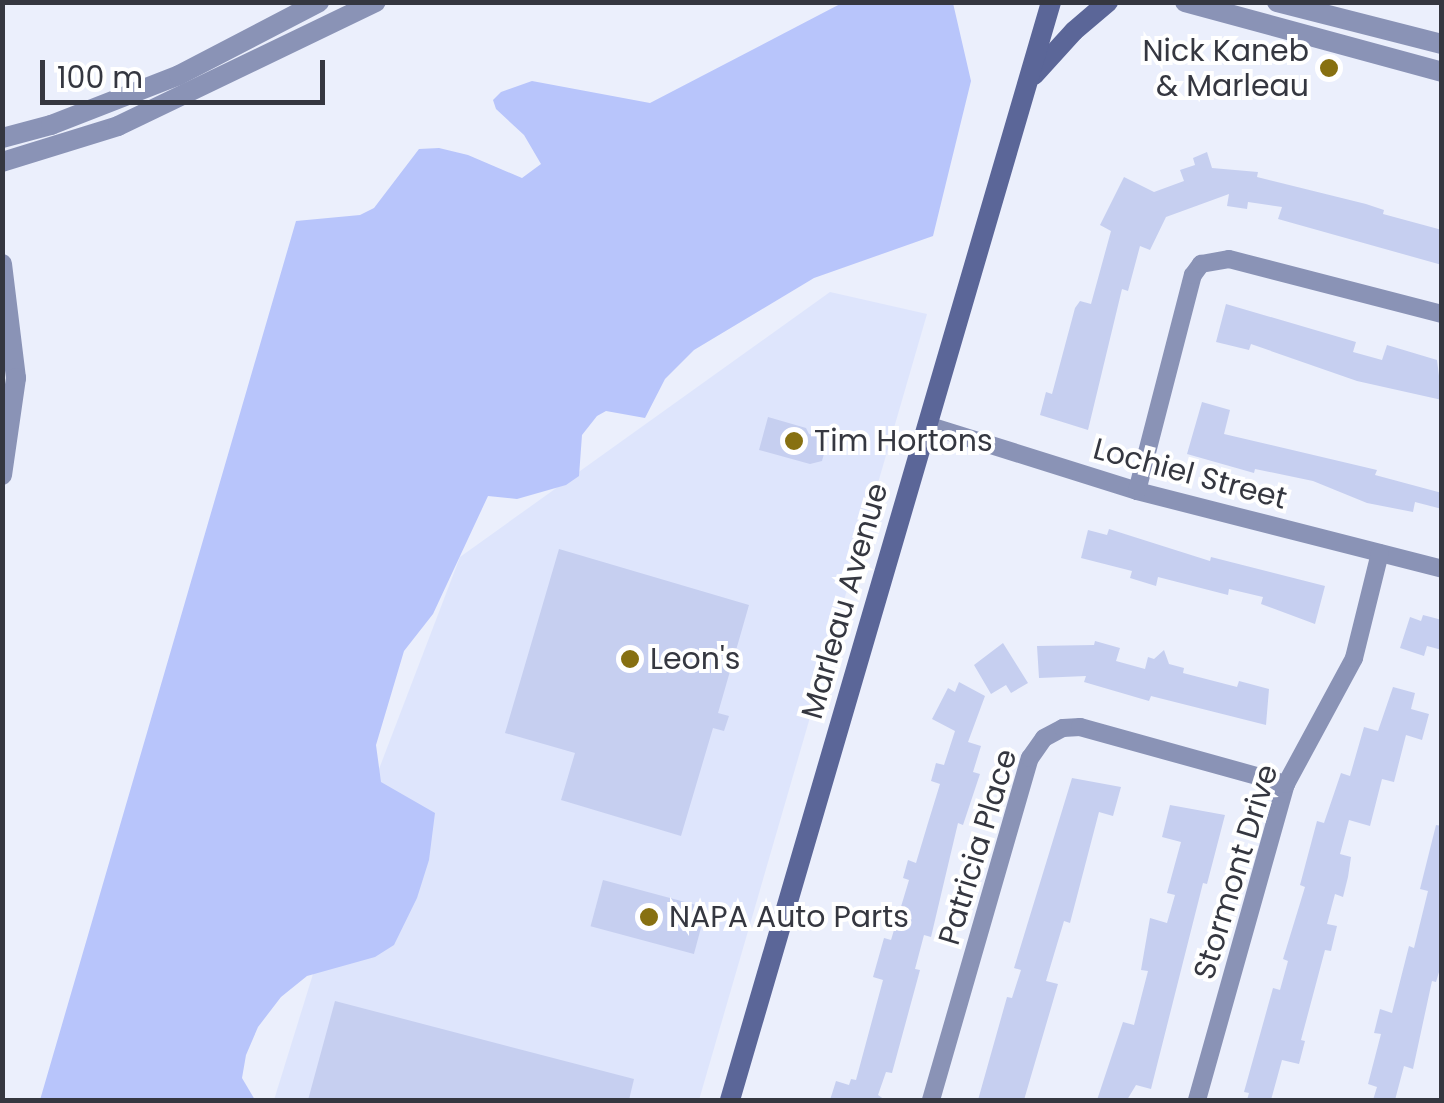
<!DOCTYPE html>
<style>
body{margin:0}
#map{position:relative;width:1444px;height:1103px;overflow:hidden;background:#ebeffc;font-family:Poppins,sans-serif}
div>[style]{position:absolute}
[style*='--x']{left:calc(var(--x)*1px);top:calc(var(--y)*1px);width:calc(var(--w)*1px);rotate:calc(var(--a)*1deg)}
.built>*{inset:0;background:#dee5fc}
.green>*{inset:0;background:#b8c5fb}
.building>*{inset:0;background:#c6cff0;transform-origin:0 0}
.minor>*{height:18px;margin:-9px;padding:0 9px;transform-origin:9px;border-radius:9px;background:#8a93b6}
.tertiary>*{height:20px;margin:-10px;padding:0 10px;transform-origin:10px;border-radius:10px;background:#8a93b6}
.secondary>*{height:20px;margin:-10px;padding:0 10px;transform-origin:10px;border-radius:10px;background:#5b6698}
.dots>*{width:28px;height:28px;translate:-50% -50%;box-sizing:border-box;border:5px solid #fff;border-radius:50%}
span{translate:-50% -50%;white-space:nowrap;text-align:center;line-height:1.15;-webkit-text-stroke:8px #fff;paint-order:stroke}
.poi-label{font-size:30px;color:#353740}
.right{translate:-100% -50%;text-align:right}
.left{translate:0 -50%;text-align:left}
.street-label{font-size:30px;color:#353740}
.frame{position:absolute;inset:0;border:5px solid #353740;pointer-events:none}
.scale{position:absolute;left:40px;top:60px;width:285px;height:45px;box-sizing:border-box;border:5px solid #353740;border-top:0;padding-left:12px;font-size:30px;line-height:35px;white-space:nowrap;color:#353740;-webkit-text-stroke:8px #fff;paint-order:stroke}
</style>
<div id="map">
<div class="built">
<div style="clip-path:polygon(830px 292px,927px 314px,699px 1100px,274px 1100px,366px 803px,460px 557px)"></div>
</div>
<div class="green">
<div style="clip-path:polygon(842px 3px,953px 3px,971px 81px,933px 236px,814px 278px,694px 350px,665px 379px,645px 418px,606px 411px,597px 416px,582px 435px,579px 476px,566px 485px,517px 499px,488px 496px,433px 614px,404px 651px,376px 745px,381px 782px,435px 813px,429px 860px,417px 898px,394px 945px,375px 957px,307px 976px,281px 997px,258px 1027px,246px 1055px,242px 1078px,255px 1100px,40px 1100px,296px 221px,360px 215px,374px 208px,419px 149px,439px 148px,468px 155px,522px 178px,541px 164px,524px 135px,496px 109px,493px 100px,501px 92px,532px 81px,650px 103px)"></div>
</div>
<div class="building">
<div style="clip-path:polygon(1207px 152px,1212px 168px,1258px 172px,1257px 177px,1366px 204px,1384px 210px,1383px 214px,1442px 230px,1442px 265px,1278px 219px,1282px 207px,1248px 202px,1247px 209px,1227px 206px,1229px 194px,1166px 217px,1150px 250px,1140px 246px,1128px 291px,1122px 289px,1088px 430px,1040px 415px,1046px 392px,1052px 394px,1075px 308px,1080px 301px,1091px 304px,1111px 231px,1100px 225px,1124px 177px,1154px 192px,1184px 181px,1180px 170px,1195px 165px,1193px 158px)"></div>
<div style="clip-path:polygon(1226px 304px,1356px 342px,1353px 352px,1382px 360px,1387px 345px,1437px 360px,1442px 400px,1357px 381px,1251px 344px,1249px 350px,1216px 342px)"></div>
<div style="clip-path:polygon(1202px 402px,1230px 410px,1224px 434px,1377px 470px,1375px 475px,1442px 493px,1442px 509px,1415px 502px,1413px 512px,1367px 503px,1313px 481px,1255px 469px,1254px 473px,1187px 454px)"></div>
<div style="clip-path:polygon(768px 417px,806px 428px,809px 434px,828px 440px,822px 461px,810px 464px,759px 450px)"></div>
<div style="clip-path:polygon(1109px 529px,1210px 561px,1211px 557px,1325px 586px,1315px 624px,1261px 604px,1263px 597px,1229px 589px,1228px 595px,1158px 577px,1156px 586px,1130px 578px,1132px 571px,1081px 558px,1088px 530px,1107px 535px)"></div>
<div style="clip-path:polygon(559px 549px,749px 605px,718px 713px,729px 716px,724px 731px,713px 728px,681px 836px,561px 800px,575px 753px,505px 733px)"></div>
<div style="clip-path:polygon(1423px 615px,1442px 620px,1442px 650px,1427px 646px,1424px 656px,1400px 648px,1410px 617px,1421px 621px)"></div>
<div style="clip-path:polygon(1095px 641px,1120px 648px,1116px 661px,1145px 669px,1148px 657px,1154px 659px,1164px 650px,1169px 664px,1184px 668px,1183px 673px,1237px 687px,1239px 681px,1269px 689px,1266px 725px,1151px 696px,1149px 701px,1084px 682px,1086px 676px,1039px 678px,1037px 646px,1094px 645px)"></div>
<div style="clip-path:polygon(1003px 643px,1028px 683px,1011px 693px,1006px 685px,991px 694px,974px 665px)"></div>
<div style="clip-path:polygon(959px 682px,985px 696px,968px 742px,981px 746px,973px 772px,980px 774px,963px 825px,958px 823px,931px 937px,924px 935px,915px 969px,920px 970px,892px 1073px,886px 1072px,878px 1095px,885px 1100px,830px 1100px,836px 1081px,849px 1085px,851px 1079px,856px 1080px,883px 980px,873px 977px,884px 938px,891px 940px,909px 880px,903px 878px,908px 860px,916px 863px,928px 823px,940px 784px,931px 781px,936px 763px,944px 765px,955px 731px,932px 719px,948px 688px,955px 692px)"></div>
<div style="clip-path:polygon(1393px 687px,1415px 693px,1411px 709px,1429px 714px,1422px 740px,1406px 735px,1394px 782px,1382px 779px,1370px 826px,1349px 820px,1340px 854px,1351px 857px,1348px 877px,1343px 897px,1335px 894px,1327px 924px,1337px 926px,1331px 951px,1325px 950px,1301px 1040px,1305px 1041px,1299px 1064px,1282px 1060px,1271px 1100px,1247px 1100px,1249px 1093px,1244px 1092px,1273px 988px,1280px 990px,1288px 961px,1283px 959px,1305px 887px,1300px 885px,1317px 821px,1324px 823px,1341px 773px,1350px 776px,1364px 727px,1378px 731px)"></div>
<div style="clip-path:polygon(1072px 778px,1121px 787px,1113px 816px,1099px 812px,1070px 923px,1064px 921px,1046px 981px,1058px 984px,1024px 1100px,978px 1100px,1007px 997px,1012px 998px,1021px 970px,1014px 968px)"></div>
<div style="clip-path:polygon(1170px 805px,1225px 815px,1207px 884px,1203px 883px,1151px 1089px,1136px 1085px,1127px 1100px,1097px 1100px,1123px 1022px,1134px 1025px,1148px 971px,1141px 970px,1150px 918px,1167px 923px,1175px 895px,1167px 893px,1181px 842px,1162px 837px)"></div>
<div style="clip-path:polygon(1436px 825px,1442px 826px,1442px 962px,1436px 982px,1432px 981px,1413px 1069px,1404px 1066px,1395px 1100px,1373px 1100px,1377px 1087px,1368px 1084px,1381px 1034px,1374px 1033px,1380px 1009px,1392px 1013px,1409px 946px,1414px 948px,1428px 891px,1420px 889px)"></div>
<div style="left:603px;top:880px;width:107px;height:48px;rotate:15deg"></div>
<div style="clip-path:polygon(335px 1001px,634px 1079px,629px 1100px,308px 1100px)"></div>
</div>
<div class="minor">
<div style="--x:927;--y:425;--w:220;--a:17.4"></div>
<div style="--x:1137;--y:491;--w:315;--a:14.3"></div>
<div style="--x:1137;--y:491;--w:223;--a:-75.5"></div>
<div style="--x:1193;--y:275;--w:14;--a:-54"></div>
<div style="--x:1201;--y:264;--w:28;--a:-10"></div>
<div style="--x:1229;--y:259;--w:220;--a:14.5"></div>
<div style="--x:931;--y:1100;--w:356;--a:-73.9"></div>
<div style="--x:1030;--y:758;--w:24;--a:-55"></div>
<div style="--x:1044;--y:738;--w:21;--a:-28"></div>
<div style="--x:1063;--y:728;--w:17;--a:-3"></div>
<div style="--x:1080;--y:727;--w:214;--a:15.5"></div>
<div style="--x:1197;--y:1100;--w:328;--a:-74.3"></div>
<div style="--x:1286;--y:784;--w:143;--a:-61.6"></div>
<div style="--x:1354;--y:658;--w:108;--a:-76.1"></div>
</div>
<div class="tertiary">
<div style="--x:1185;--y:2;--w:266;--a:15.2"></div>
<div style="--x:1277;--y:2;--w:170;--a:14.3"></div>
<div style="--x:2;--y:138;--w:51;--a:-14.9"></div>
<div style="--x:51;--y:125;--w:137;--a:-21.3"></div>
<div style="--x:179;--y:75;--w:158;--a:-27.5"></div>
<div style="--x:2;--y:162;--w:121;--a:-17.2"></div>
<div style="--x:118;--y:126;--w:286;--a:-25.7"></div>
<div style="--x:2;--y:264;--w:115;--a:83"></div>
<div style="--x:16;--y:378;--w:98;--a:98.2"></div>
</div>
<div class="secondary">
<div style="--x:1034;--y:75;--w:59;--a:-47.7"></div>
<div style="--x:1074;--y:31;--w:45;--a:-40.5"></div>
<div style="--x:730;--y:1100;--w:1144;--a:-73.7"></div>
</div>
<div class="dots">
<div style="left:1329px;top:68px;background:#877011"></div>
<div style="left:794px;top:441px;background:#877011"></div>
<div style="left:630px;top:659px;background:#877011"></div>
<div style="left:649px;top:917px;background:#877011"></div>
</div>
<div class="poi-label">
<span class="right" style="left:1309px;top:68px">Nick Kaneb<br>&amp; Marleau</span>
<span class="left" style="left:814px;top:441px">Tim Hortons</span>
<span class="left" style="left:650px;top:659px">Leon's</span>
<span class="left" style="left:669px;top:917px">NAPA Auto Parts</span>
</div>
<div class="street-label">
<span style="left:1190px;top:474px;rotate:15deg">Lochiel Street</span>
<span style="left:845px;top:601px;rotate:-74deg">Marleau Avenue</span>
<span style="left:978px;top:847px;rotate:-73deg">Patricia Place</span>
<span style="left:1236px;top:872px;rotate:-73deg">Stormont Drive</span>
</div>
<div class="frame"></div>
<div class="scale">100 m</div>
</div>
